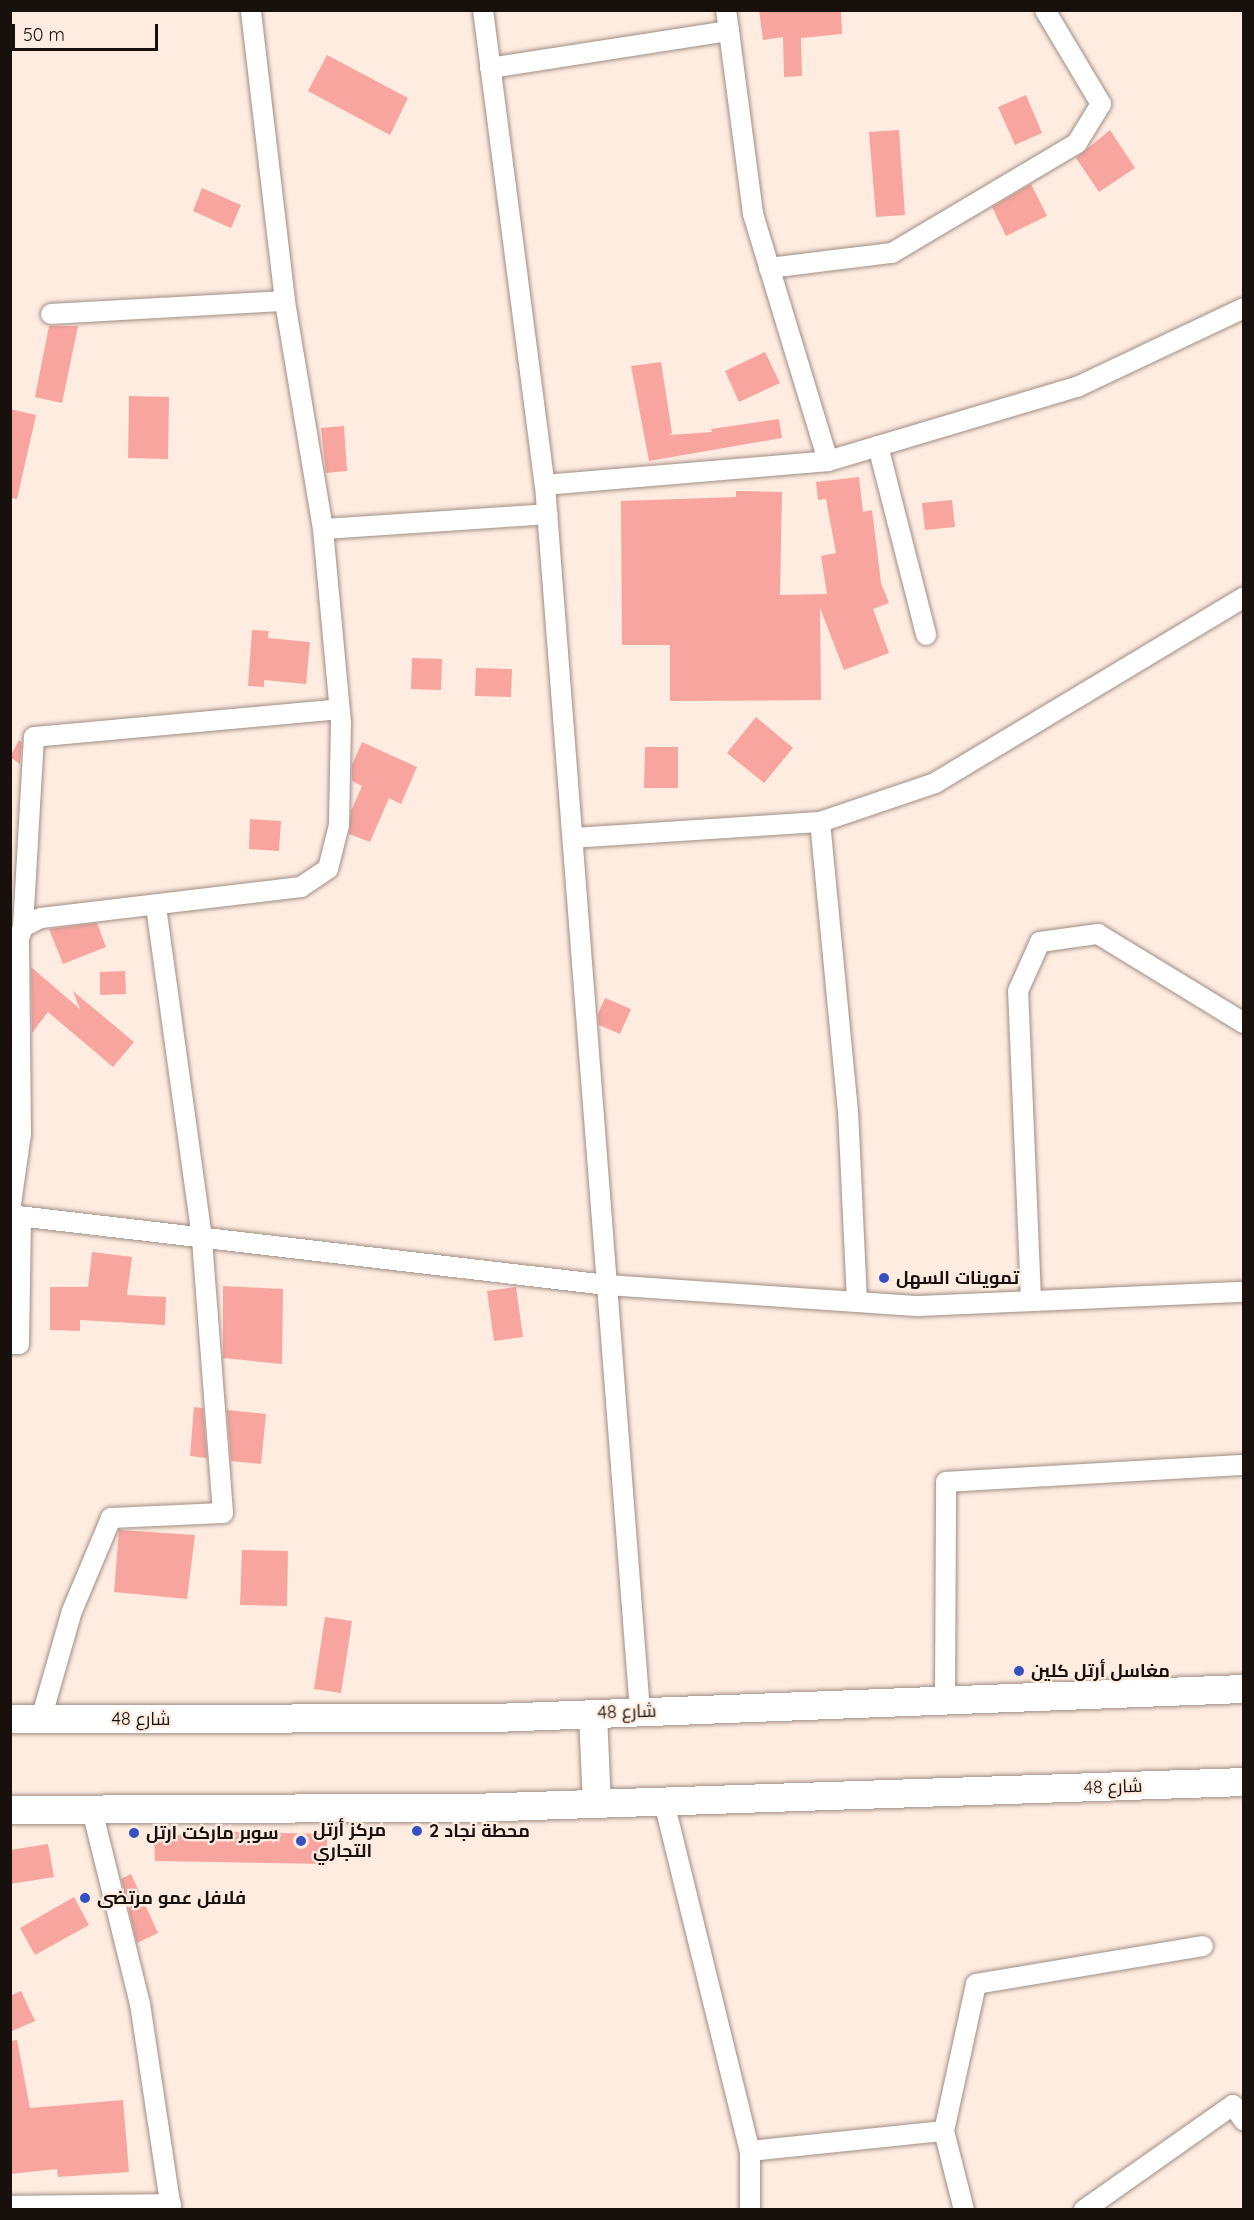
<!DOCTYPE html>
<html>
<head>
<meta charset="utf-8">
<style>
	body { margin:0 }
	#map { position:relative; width:1254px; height:2220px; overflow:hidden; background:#ffece1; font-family:Quicksand,Cairo,sans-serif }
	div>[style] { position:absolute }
	.building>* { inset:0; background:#f8a49f }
	.roads { filter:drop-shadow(0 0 2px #a08e84) drop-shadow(0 0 2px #a08e84) }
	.street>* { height:20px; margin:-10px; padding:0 10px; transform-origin:10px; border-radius:10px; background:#fff }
	.secondary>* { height:28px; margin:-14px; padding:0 14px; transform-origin:14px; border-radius:14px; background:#fff }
	.dots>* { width:16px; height:16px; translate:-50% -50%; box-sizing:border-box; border:3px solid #ffece1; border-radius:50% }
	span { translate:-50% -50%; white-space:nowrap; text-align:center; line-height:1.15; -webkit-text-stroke:4.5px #ffece1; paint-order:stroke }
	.poi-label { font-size:18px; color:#17100d; font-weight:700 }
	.left { translate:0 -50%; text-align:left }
	.street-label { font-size:18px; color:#17100d }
	.frame { position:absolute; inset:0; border:12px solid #17100d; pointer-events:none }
	.scale { position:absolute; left:12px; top:24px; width:146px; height:27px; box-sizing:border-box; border:3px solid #17100d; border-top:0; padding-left:8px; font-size:18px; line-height:21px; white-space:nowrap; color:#17100d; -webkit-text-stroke:4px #ffece1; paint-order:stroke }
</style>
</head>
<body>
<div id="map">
	<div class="building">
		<i style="clip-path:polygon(759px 10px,841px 10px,842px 34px,801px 38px,802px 76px,784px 77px,783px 37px,763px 40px)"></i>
		<i style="clip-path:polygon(327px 55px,408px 98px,390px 135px,308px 91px)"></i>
		<i style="clip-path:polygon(1026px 95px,1042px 133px,1015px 145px,998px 107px)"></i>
		<i style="clip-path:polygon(899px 130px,905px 215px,876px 217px,869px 132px)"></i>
		<i style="clip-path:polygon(1110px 130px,1135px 168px,1099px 192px,1076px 158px)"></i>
		<i style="clip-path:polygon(1031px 184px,1047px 216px,1006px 236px,992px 207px)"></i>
		<i style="clip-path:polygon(202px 188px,241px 205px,231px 228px,193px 211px)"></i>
		<i style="clip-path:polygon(49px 326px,78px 326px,62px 403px,35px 397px)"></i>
		<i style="clip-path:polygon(765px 352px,780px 383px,739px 402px,725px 371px)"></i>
		<i style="clip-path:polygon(661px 362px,672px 433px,669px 435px,712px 432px,711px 429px,779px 419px,782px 438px,649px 461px,631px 366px)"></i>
		<i style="clip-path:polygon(129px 396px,169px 397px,168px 459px,128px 458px)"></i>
		<i style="clip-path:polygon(10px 409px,36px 415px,17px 499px,10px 498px)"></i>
		<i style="clip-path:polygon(344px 426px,347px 471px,326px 473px,321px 428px)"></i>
		<i style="clip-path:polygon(859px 477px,863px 512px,872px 510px,881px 583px,889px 603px,873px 609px,889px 653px,844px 670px,820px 608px,821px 700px,670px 701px,670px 645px,622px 645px,621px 501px,736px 497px,736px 491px,782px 492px,780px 595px,827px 594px,821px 556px,836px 553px,826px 499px,818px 500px,816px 482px)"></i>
		<i style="clip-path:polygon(952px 500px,955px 527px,925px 530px,922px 503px)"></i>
		<i style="clip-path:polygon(252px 630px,269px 631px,268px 638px,310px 642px,306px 684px,264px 680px,264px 687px,248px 686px)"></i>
		<i style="clip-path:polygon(412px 658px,442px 659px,441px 690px,411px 689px)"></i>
		<i style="clip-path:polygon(476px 668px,512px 669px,511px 697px,475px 696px)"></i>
		<i style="clip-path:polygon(756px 717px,793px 748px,764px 783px,727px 753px)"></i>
		<i style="clip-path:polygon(19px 740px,22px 742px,20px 764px,10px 757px)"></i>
		<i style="clip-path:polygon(362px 742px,417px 767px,401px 804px,389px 798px,370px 842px,349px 834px,351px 811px,362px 786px,352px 781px,352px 765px)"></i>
		<i style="clip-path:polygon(645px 747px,678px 747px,678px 788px,644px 788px)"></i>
		<i style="clip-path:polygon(250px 819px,281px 821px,279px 851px,249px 849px)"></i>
		<i style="clip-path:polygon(97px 923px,106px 947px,63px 964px,49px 929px)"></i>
		<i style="clip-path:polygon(31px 967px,80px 1009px,73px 991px,134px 1042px,113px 1067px,48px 1012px,32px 1033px)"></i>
		<i style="clip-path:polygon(125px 971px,126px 994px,100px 995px,100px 972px)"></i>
		<i style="clip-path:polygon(605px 998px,631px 1009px,620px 1034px,599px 1025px,598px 1014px)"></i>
		<i style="clip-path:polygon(92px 1252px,132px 1257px,127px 1295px,166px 1297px,165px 1325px,80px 1320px,80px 1331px,50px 1330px,50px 1287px,88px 1287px)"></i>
		<i style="clip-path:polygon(223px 1286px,283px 1289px,282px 1364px,223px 1358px)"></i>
		<i style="clip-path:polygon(516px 1287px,523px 1337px,494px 1341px,487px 1291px)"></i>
		<i style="clip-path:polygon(194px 1407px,203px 1408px,207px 1458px,190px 1456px)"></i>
		<i style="clip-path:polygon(227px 1410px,266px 1414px,261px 1464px,231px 1461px)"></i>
		<i style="clip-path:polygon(119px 1530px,195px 1535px,187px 1599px,114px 1592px)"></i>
		<i style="clip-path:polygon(242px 1550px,288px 1551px,287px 1606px,240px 1605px)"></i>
		<i style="clip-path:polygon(325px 1617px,352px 1621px,341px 1693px,314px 1689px)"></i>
		<i style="clip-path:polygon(206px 1831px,327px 1834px,327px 1864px,155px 1861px,154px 1836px,206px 1834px)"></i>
		<i style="clip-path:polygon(48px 1844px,54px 1877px,10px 1884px,10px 1850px)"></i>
		<i style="clip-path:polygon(131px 1874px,158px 1933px,137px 1943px,121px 1879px)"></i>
		<i style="clip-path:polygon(74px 1897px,89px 1925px,35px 1955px,20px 1928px)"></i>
		<i style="clip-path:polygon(21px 1991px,35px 2021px,10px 2032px,10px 1996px)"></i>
		<i style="clip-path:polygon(17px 2040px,30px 2108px,123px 2100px,129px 2172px,58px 2177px,57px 2169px,10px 2174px,10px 2041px)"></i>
	</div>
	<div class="roads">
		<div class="street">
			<i style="left:483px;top:10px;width:479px;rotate:82.6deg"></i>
			<i style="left:545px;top:485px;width:284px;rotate:-4.8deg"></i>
			<i style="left:828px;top:461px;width:260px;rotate:-16.6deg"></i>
			<i style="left:1077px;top:387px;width:185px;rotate:-25.3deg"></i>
			<i style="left:726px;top:10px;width:21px;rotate:82deg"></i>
			<i style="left:490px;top:68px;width:242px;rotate:-8.8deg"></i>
			<i style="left:729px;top:31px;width:185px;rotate:82.5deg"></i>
			<i style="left:753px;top:214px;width:258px;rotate:73.1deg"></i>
			<i style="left:769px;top:268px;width:124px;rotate:-7deg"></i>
			<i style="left:892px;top:253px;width:215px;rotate:-30.7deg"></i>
			<i style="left:1077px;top:143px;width:46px;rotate:-58.4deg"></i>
			<i style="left:1101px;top:104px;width:109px;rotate:-120.8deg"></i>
			<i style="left:51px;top:314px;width:234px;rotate:-3.2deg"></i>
			<i style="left:878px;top:446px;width:195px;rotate:75.7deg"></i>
			<i style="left:545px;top:485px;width:1231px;rotate:85.57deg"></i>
			<i style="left:323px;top:529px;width:225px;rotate:-3.8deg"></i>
			<i style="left:573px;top:838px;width:248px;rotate:-3.7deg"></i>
			<i style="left:23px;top:927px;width:20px;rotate:-27deg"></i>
			<i style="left:41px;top:918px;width:262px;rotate:-6.8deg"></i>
			<i style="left:301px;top:887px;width:32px;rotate:-34deg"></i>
			<i style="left:328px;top:869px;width:45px;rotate:-76deg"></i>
			<i style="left:339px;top:825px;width:102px;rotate:-88.9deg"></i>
			<i style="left:341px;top:723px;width:195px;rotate:-95.3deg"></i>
			<i style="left:323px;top:529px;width:231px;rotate:-99.5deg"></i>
			<i style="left:285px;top:301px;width:293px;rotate:-96.7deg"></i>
			<i style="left:10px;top:1211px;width:78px;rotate:-81.9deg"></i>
			<i style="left:21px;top:1134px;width:196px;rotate:-90.6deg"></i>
			<i style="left:19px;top:938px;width:12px;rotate:-70deg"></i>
			<i style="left:23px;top:927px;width:190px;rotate:-86.7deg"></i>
			<i style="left:34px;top:737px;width:306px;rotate:-5.2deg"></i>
			<i style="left:10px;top:1215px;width:601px;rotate:6.69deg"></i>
			<i style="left:607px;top:1285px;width:313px;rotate:3.9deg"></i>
			<i style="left:919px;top:1306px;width:325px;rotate:-2.5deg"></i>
			<i style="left:1031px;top:1299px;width:308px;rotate:-92.4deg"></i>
			<i style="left:1018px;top:991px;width:54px;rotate:-65.8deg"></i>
			<i style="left:1040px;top:942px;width:59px;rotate:-7.9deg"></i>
			<i style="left:1098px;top:934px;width:171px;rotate:31.4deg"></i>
			<i style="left:857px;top:1301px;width:189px;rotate:-92.7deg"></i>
			<i style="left:848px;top:1112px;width:291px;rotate:-95.5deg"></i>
			<i style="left:820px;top:822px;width:121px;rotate:-18.7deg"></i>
			<i style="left:935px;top:783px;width:361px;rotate:-31deg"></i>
			<i style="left:10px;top:1344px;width:9px"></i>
			<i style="left:19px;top:1344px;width:127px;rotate:-89.1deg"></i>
			<i style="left:945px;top:1699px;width:217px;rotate:-89.7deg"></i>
			<i style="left:946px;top:1482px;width:298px;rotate:-3.3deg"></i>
			<i style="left:41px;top:1719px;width:112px;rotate:-74deg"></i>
			<i style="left:72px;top:1611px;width:101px;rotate:-67.2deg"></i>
			<i style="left:111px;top:1518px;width:112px;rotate:-2.6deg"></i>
			<i style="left:223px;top:1513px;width:276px;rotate:-94.4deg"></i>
			<i style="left:202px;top:1238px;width:336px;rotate:-97.9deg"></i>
			<i style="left:664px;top:1802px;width:359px;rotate:76.2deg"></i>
			<i style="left:750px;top:2151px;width:59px;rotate:90deg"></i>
			<i style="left:92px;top:1810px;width:200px;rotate:76.1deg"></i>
			<i style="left:140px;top:2004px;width:208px;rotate:81.4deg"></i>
			<i style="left:944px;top:2131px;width:150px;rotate:-77.7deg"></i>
			<i style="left:976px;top:1984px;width:230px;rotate:-9.5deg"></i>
			<i style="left:750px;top:2151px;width:195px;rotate:-5.9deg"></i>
			<i style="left:944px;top:2131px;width:81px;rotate:75.8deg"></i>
			<i style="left:10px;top:2206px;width:161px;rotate:-0.7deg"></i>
			<i style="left:1084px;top:2210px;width:182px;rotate:-35.2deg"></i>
			<i style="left:1233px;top:2105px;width:19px;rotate:55deg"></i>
		</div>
		<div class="secondary">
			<i style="left:593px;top:1714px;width:90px;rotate:87.5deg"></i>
			<i style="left:10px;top:1719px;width:485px;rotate:-0.1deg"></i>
			<i style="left:495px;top:1718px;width:750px;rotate:-2.22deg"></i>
			<i style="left:10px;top:1810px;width:493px;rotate:-0.3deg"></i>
			<i style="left:503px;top:1807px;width:741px;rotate:-1.93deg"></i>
		</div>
	</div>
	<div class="dots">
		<i style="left:884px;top:1278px;background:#3550c2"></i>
		<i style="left:1019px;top:1671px;background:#3550c2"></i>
		<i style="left:417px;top:1831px;background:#3550c2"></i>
		<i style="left:134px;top:1833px;background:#3550c2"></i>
		<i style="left:301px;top:1841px;background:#3550c2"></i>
		<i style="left:85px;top:1898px;background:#3550c2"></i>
	</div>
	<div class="poi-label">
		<span class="left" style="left:896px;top:1278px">تموينات السهل</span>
		<span class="left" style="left:1031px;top:1671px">مغاسل أرتل كلين</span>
		<span class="left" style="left:313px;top:1841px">مركز أرتل<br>التجاري</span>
		<span class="left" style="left:429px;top:1831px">محطة نجاد 2</span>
		<span class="left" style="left:146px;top:1833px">سوبر ماركت ارتل</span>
		<span class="left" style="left:97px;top:1898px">فلافل عمو مرتضى</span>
	</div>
	<div class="street-label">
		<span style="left:627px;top:1712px;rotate:-2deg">شارع 48</span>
		<span style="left:141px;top:1719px">شارع 48</span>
		<span style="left:1113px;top:1787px;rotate:-2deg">شارع 48</span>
	</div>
	<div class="frame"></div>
	<div class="scale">50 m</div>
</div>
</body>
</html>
